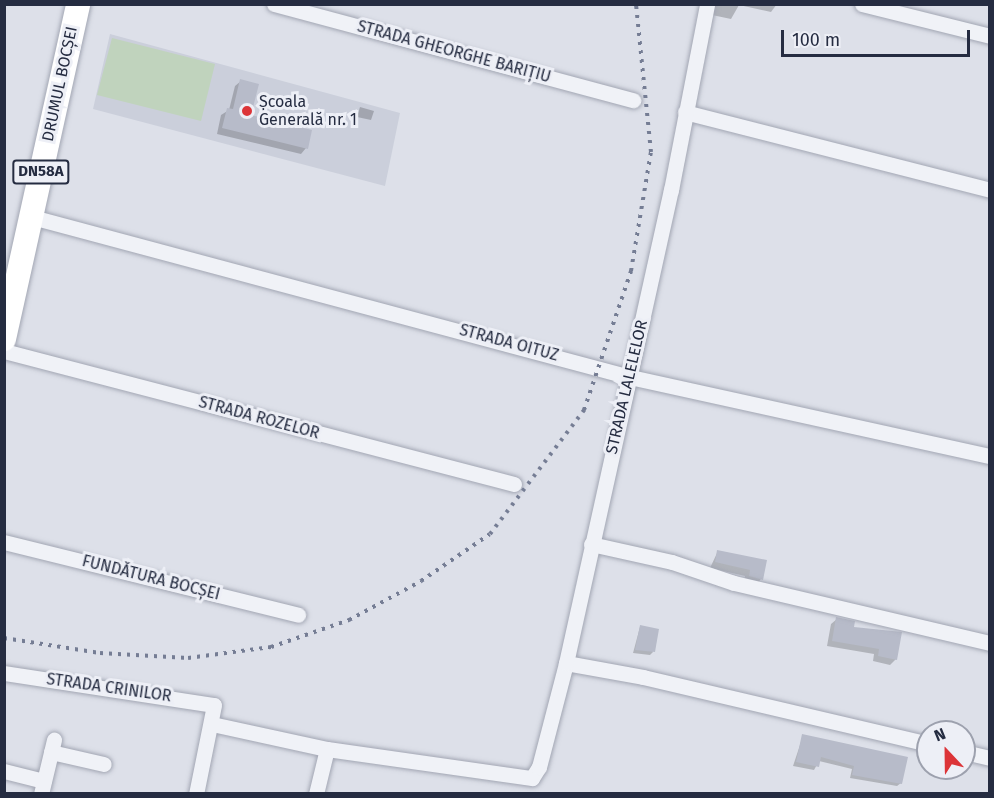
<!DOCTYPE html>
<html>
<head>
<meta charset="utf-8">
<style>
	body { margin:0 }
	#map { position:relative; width:994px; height:798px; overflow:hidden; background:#dde0e9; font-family:"Fira Sans",sans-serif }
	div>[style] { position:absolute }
	.built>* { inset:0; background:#cbcfdb }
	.green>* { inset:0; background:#c0d3bd }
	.shadow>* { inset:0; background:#0003 }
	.building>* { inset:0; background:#b7bbc9 }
	.roads { filter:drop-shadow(0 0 2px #a2a6b3) drop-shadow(0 0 2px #a2a6b3) }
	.street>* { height:15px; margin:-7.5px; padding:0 7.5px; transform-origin:7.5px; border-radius:7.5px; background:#f0f2f7 }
	.primary>* { height:24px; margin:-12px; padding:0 12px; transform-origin:12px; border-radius:12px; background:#fff }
	.rail>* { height:4px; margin-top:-2px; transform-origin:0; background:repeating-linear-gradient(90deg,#757d94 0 3px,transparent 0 9px) }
	.dots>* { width:16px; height:16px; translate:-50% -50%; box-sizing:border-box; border:3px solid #edeff6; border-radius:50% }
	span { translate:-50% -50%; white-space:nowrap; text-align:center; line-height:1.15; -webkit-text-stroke:6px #edeff6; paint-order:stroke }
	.shield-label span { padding:2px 4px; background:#edeff6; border:2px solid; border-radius:4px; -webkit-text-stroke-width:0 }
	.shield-label { font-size:15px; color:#252c41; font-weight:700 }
	.street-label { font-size:16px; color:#252c41 }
	.poi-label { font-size:16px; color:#252c41 }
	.left { translate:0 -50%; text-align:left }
	.frame { position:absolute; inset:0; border:6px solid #252c41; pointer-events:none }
	.north { position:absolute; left:916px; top:720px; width:60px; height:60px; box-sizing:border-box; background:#edeff6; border:2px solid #9da1ae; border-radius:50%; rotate:338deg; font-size:16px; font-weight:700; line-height:24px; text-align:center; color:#252c41 }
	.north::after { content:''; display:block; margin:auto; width:21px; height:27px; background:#dc3438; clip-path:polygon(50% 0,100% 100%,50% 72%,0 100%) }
	.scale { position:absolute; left:781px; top:30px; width:189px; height:27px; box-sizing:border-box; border:3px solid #252c41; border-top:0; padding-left:8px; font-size:18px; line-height:21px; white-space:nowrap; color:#252c41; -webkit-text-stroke:4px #edeff6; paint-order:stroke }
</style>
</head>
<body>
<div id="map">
	<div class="built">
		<i style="clip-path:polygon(110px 34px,400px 113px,385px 186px,93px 109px)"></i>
	</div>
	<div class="green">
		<i style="clip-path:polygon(112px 38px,215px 64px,201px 121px,97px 95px)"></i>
	</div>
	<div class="shadow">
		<i style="clip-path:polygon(715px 4px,777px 4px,771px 12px,739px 5px,731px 19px,712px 15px)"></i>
		<i style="clip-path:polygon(241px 81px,250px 116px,306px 148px,301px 154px,217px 134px,221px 115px,229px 110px,235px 86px)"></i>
		<i style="clip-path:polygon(360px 107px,374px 111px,371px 120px,357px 117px)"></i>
		<i style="clip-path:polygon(718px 551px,766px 561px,761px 579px,756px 585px,744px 582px,745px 576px,710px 568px)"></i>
		<i style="clip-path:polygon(837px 619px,896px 659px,890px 665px,873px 661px,874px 654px,827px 646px,831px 624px)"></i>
		<i style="clip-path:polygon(640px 627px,653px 652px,650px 655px,633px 653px)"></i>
		<i style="clip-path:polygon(803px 736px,901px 783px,897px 786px,850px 778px,852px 769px,819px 761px,814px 770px,793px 766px)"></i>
	</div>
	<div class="building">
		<i style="clip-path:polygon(240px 79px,259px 84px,251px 115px,312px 130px,308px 149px,222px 128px,227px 108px,233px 109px)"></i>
		<i style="clip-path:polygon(717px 550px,767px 560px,763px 580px,749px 576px,750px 570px,715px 562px)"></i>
		<i style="clip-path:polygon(836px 617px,855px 621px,854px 627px,902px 632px,897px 660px,878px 656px,879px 649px,832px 641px)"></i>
		<i style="clip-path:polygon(640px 625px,659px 629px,655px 652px,635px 650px)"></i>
		<i style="clip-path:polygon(802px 734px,908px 757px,902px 784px,852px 775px,854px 766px,821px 757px,819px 767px,796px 762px)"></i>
	</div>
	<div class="roads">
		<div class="street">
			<i style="left:274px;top:4px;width:372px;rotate:15deg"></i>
			<i style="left:862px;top:4px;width:132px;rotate:14deg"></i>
			<i style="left:685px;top:112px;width:315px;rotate:14.3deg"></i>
			<i style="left:32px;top:217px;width:619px;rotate:14.98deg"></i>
			<i style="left:630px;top:377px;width:369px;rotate:12.4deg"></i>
			<i style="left:4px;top:351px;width:527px;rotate:14.62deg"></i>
			<i style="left:4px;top:542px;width:303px;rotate:13.9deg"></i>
			<i style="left:591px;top:544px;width:83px;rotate:12.5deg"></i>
			<i style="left:672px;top:562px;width:65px;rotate:18.7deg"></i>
			<i style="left:734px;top:583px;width:263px;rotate:13.2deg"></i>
			<i style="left:566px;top:663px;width:78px;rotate:10.3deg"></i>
			<i style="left:643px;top:677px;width:293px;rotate:13.2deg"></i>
			<i style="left:4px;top:673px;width:212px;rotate:8.7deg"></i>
			<i style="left:214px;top:705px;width:91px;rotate:101.4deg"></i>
			<i style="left:212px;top:724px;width:118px;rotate:12.3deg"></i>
			<i style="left:327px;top:749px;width:207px;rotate:8.1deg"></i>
			<i style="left:532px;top:778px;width:13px;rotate:-58deg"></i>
			<i style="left:539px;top:767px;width:107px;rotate:-75.4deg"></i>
			<i style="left:566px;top:663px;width:485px;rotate:-77.5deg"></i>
			<i style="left:671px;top:190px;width:189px;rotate:-79deg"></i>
			<i style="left:51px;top:752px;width:54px;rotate:12.8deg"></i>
			<i style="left:964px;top:752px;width:27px;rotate:13deg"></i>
			<i style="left:4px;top:771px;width:41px;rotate:14deg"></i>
			<i style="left:41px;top:794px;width:56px;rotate:-76.5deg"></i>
			<i style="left:316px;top:794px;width:46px;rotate:-76.3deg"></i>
		</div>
		<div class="primary">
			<i style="left:4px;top:339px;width:343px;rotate:-77.5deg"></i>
		</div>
	</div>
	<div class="rail">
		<i style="left:4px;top:638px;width:97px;rotate:8.9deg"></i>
		<i style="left:100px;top:653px;width:88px;rotate:3.3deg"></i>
		<i style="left:188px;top:658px;width:84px;rotate:-7.5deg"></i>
		<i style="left:271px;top:647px;width:83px;rotate:-19.1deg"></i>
		<i style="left:349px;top:620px;width:82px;rotate:-28.4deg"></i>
		<i style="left:421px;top:581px;width:83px;rotate:-34.3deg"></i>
		<i style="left:490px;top:534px;width:156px;rotate:-52.8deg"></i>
		<i style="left:584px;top:410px;width:147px;rotate:-71.3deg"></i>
		<i style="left:631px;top:271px;width:121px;rotate:-80.5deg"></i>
		<i style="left:651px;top:152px;width:149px;rotate:-95.8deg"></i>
	</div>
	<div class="dots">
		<i style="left:247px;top:111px;background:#dc3438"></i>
	</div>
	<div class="shield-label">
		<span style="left:41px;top:172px">DN58A</span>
	</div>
	<div class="street-label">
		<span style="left:454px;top:52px;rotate:15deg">STRADA GHEORGHE BARIȚIU</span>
		<span style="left:60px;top:84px;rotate:-78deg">DRUMUL BOCȘEI</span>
		<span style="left:509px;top:343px;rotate:15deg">STRADA OITUZ</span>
		<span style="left:627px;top:387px;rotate:-77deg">STRADA LALELELOR</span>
		<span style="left:259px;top:418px;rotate:15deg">STRADA ROZELOR</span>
		<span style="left:151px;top:578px;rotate:14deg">FUNDĂTURA BOCȘEI</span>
		<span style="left:109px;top:688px;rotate:8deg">STRADA CRINILOR</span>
	</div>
	<div class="poi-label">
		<span class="left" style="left:259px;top:111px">Școala<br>Generală nr. 1</span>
	</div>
	<div class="frame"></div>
	<div class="north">N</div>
	<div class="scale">100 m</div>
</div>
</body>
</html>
